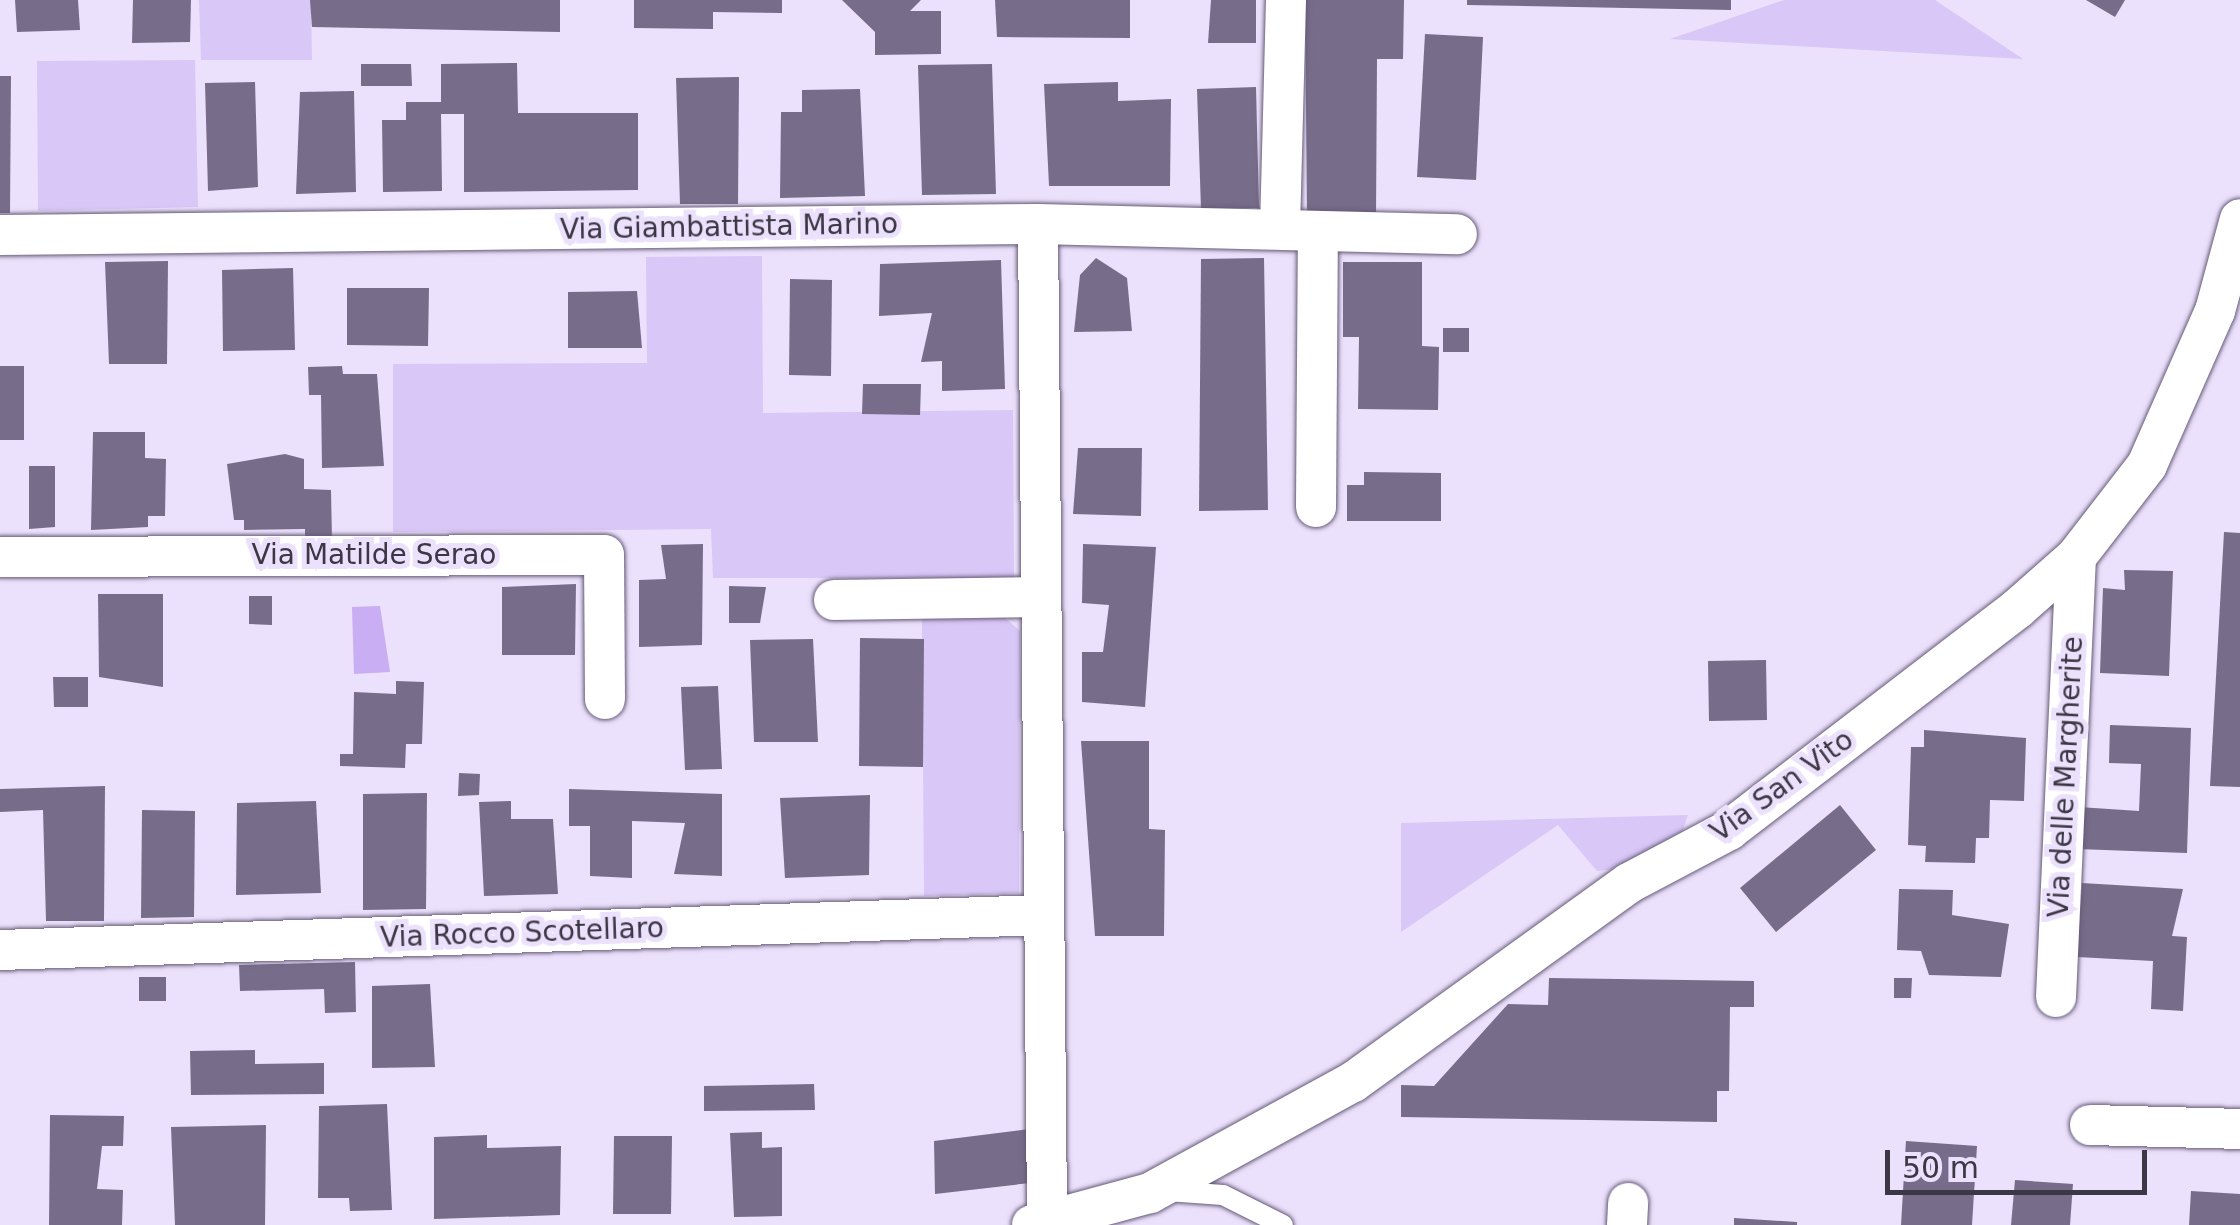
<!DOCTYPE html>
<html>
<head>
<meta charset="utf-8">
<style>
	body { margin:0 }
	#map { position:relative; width:2240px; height:1225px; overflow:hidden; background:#ebe1fc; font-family:"DejaVu Sans",sans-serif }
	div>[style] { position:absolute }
	.green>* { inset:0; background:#d8c7f7 }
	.water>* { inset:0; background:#c9aef4 }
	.building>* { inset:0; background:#776c8a }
	.roads { filter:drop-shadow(0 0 2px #655a77) drop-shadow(0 0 2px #655a77) }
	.lane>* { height:20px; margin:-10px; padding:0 10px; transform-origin:10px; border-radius:10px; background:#fff }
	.street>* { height:40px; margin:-20px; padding:0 20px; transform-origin:20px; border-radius:20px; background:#fff }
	span { translate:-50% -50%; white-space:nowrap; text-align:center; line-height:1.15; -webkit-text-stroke:10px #ebe1fc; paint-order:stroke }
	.street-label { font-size:28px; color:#3c3744 }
	.scale { position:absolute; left:1885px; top:1150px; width:262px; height:45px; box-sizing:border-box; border:5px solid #3c3744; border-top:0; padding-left:12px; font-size:30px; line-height:35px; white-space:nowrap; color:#3c3744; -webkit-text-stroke:8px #ebe1fc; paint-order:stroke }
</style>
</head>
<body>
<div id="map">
	<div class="green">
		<i style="clip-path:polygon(199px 0,311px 0,312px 60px,201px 60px)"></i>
		<i style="clip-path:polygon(1784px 0,1935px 0,2023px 59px,1670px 39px)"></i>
		<i style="clip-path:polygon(195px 60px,198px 207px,38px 211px,37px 61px)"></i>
		<i style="clip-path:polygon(762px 256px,763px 413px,1013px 410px,1014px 578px,713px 578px,711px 529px,393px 532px,393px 364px,647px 363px,646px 257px)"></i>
		<i style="clip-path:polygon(922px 617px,1004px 617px,1020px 631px,1019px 893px,924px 896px)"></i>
		<i style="clip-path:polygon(1688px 815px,1679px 841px,1648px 866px,1597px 871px,1558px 825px,1401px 932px,1401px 823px)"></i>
	</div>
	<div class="water">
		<i style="clip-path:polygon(380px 606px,390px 672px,354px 674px,352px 607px)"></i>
	</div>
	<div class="building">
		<i style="clip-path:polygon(15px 0,78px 0,80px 30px,17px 32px)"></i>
		<i style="clip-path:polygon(133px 0,191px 0,190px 42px,132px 43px)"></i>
		<i style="clip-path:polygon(310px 0,560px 0,560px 32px,312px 27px)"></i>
		<i style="clip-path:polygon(634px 0,782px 0,782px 13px,713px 12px,713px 29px,634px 28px)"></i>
		<i style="clip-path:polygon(842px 0,921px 0,910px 11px,941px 11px,941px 54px,875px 55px,875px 32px)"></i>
		<i style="clip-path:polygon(995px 0,1130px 0,1130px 38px,997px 37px)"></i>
		<i style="clip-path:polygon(1211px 0,1256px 0,1256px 43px,1208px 43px)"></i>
		<i style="clip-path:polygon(1305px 0,1404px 0,1403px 59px,1377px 59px,1376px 218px,1307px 218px)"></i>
		<i style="clip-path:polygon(1467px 0,1731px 0,1731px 10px,1467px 5px)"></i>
		<i style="clip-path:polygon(2086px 0,2125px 0,2115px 17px)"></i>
		<i style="clip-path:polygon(1425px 34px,1483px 37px,1476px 180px,1417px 177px)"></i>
		<i style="clip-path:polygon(517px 63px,518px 113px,638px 113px,638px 190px,464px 192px,464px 114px,441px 114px,442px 191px,383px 192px,382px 120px,406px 120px,406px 102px,441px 102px,441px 64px)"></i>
		<i style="clip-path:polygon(361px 64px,411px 64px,412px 86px,361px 86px)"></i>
		<i style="clip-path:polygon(992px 64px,996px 194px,922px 195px,918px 65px)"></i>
		<i style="clip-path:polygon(0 76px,11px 76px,10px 213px,0 213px)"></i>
		<i style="clip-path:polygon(739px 77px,738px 204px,680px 204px,676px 78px)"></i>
		<i style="clip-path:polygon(255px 82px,258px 187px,208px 191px,205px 83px)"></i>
		<i style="clip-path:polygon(1118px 82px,1118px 101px,1171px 99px,1170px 186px,1049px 186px,1044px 84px)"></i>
		<i style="clip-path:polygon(1256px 87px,1259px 208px,1201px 209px,1197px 89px)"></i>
		<i style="clip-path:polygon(860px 89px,865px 196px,780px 198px,781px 112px,802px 112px,802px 90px)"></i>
		<i style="clip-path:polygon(354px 91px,356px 192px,296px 194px,300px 92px)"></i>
		<i style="clip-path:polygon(1096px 258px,1127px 278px,1132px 331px,1074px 332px,1080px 275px)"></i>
		<i style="clip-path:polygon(1264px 258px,1268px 510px,1199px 511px,1201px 259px)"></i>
		<i style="clip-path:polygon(1001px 260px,1005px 389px,942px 391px,942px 361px,921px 362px,932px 313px,879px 316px,880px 264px)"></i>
		<i style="clip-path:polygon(168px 261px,167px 364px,109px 364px,105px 262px)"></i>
		<i style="clip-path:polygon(1343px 262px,1422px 262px,1422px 346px,1439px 347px,1438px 410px,1358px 409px,1359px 337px,1343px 337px)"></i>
		<i style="clip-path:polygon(293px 268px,295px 350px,223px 351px,222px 270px)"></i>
		<i style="clip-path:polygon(790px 279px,832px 280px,831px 376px,789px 375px)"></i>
		<i style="clip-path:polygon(347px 288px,429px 288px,428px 346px,347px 345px)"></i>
		<i style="clip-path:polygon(637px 291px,642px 348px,568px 348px,568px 292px)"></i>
		<i style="clip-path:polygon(1443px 328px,1469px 328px,1469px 352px,1443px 352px)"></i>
		<i style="clip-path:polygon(0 366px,24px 366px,24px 440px,0 440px)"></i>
		<i style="clip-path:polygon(342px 366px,343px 374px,377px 374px,384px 466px,322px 468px,321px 395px,309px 395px,308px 367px)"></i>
		<i style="clip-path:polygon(863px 384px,921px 384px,920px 415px,862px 414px)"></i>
		<i style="clip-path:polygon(93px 432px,145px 432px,145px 458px,166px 459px,165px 516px,148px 516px,148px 527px,91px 530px)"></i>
		<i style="clip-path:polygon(1078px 448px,1142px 448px,1141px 516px,1073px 514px)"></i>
		<i style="clip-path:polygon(285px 454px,304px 459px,304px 489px,331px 490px,332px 540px,305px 540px,305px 529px,244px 530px,244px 520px,234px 520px,227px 464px)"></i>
		<i style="clip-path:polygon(29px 466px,55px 466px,55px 527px,29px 529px)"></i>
		<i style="clip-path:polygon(1364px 472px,1441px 473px,1441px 521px,1347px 521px,1347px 485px,1364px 485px)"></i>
		<i style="clip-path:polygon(2224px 532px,2240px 533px,2240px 787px,2210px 786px)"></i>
		<i style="clip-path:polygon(703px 544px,702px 645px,639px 647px,639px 580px,666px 579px,661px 545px)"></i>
		<i style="clip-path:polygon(1083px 544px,1156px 547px,1145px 707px,1082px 702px,1082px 652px,1103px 652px,1109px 605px,1082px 603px)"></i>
		<i style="clip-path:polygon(2124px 570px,2173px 571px,2169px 676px,2100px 673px,2103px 588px,2125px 590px)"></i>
		<i style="clip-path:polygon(576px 584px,575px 655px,502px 655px,502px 587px)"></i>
		<i style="clip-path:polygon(729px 586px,766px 587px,760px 623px,729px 623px)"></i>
		<i style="clip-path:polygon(98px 594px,163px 594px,163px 687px,99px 677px)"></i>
		<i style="clip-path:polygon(249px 596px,272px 596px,272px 625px,249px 624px)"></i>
		<i style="clip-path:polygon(860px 638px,924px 639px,923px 767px,859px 766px)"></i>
		<i style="clip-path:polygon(813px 639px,818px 742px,754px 742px,750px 640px)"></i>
		<i style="clip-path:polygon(1766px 660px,1767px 720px,1709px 721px,1708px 661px)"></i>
		<i style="clip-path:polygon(53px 677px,88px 677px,88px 707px,54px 707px)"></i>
		<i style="clip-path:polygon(396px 681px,424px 682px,422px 744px,406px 744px,405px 768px,340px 766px,340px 754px,353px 754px,354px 692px,396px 694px)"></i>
		<i style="clip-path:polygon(718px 686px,722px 769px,685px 770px,681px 687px)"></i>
		<i style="clip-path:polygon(2110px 725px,2191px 728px,2187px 853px,2077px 849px,2079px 807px,2139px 811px,2141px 764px,2109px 763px)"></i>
		<i style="clip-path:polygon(1924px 730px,2026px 738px,2024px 801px,1990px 800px,1989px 838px,1976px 838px,1975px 863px,1925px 862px,1926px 846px,1908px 845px,1911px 747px,1924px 747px)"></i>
		<i style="clip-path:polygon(1081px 741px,1149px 741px,1149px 829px,1165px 830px,1164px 936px,1095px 936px)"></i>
		<i style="clip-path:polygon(459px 773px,480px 774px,479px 795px,458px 796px)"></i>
		<i style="clip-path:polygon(105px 786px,104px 921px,46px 921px,43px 810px,0 812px,0 789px)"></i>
		<i style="clip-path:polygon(569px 789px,722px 794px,722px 876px,674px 874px,685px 823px,632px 821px,632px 878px,590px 876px,590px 826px,569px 826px)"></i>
		<i style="clip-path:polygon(427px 793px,426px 909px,363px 910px,363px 794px)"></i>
		<i style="clip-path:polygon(870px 795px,869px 875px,785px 878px,780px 798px)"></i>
		<i style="clip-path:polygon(316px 801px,321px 893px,236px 895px,237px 803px)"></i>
		<i style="clip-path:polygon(511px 801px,511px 819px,553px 819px,558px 894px,484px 896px,479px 802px)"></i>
		<i style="clip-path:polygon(1840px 805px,1876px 850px,1776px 932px,1740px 888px)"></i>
		<i style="clip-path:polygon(142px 810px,195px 811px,194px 917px,141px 918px)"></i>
		<i style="clip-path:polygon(2082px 883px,2183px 889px,2172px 936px,2187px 937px,2183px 1011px,2151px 1009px,2153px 961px,2077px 957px)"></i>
		<i style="clip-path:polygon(1899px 889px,1953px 890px,1952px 915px,2009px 924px,2001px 977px,1929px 975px,1921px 951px,1897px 950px)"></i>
		<i style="clip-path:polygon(355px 962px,356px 1012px,325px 1013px,324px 989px,240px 991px,239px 965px)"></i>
		<i style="clip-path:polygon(139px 977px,166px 977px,166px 1001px,139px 1001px)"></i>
		<i style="clip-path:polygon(1549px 978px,1754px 981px,1754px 1007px,1730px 1007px,1729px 1091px,1717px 1091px,1717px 1122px,1401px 1117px,1401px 1085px,1434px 1086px,1508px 1004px,1548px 1005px)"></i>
		<i style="clip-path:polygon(1894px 978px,1912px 978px,1911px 998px,1894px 998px)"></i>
		<i style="clip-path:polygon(430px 984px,435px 1067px,372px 1068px,372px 986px)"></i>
		<i style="clip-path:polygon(255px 1050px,255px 1064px,324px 1063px,324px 1094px,191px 1095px,190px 1051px)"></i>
		<i style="clip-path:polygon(814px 1084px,815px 1110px,704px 1111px,704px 1086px)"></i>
		<i style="clip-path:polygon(387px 1104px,392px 1210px,350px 1211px,349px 1198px,318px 1198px,319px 1106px)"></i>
		<i style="clip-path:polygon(50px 1115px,124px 1116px,123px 1146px,102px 1146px,97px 1189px,123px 1190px,122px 1225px,49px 1225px)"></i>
		<i style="clip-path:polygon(266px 1125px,265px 1225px,175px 1225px,171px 1127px)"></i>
		<i style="clip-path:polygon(1029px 1129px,1030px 1183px,935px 1194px,934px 1141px)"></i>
		<i style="clip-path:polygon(762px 1132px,762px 1148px,782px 1147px,782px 1216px,734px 1217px,730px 1133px)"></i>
		<i style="clip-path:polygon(487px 1135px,487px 1148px,561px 1146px,560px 1215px,434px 1219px,434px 1137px)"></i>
		<i style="clip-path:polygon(614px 1136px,672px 1136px,671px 1214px,613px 1214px)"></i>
		<i style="clip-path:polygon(1906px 1141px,1977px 1146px,1972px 1225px,1901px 1225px)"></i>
		<i style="clip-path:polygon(2015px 1180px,2073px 1184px,2070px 1225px,2011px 1225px)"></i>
		<i style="clip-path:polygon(2191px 1191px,2240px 1194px,2240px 1225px,2189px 1225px)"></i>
		<i style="clip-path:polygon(1734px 1218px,1797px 1222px,1797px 1225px,1734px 1225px)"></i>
	</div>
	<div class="roads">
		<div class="lane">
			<i style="left:1167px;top:1191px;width:56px;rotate:4.1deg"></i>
			<i style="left:1223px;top:1195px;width:67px;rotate:26.6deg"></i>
		</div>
		<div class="street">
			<i style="left:1038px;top:224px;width:994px;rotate:89.48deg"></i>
			<i style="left:1280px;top:229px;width:229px;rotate:-88.5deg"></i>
			<i style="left:0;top:235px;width:1038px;rotate:-0.61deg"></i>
			<i style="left:1038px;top:224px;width:419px;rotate:1.4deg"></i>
			<i style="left:1316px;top:507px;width:276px;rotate:-89.6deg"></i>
			<i style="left:0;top:557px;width:604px;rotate:-0.19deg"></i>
			<i style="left:604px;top:555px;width:144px;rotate:89.6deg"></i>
			<i style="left:834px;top:600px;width:207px;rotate:-0.8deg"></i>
			<i style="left:0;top:950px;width:1044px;rotate:-1.92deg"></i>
			<i style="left:2056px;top:997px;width:440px;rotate:-87.4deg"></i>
			<i style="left:2090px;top:1125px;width:150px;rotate:1.5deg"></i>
			<i style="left:1032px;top:1225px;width:122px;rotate:-15.2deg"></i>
			<i style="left:1150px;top:1193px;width:231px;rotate:-28.7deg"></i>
			<i style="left:1353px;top:1082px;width:340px;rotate:-35.8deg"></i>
			<i style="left:1629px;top:883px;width:113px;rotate:-27.9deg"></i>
			<i style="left:1729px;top:830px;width:363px;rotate:-37.5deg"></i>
			<i style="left:2017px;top:609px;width:79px;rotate:-41.4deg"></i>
			<i style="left:2076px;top:557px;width:116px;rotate:-52.3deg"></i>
			<i style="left:2147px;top:465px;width:168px;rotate:-66.2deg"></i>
			<i style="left:2215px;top:311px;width:95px;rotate:-74.8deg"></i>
			<i style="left:1627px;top:1225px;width:22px;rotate:-87deg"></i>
		</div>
	</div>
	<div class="street-label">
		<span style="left:729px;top:227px;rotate:-1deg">Via Giambattista Marino</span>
		<span style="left:374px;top:555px">Via Matilde Serao</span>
		<span style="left:2066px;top:777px;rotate:-87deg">Via delle Margherite</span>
		<span style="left:1782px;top:786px;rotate:-36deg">Via San Vito</span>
		<span style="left:522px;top:933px;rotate:-2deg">Via Rocco Scotellaro</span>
	</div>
	<div class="scale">50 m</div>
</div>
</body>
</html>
